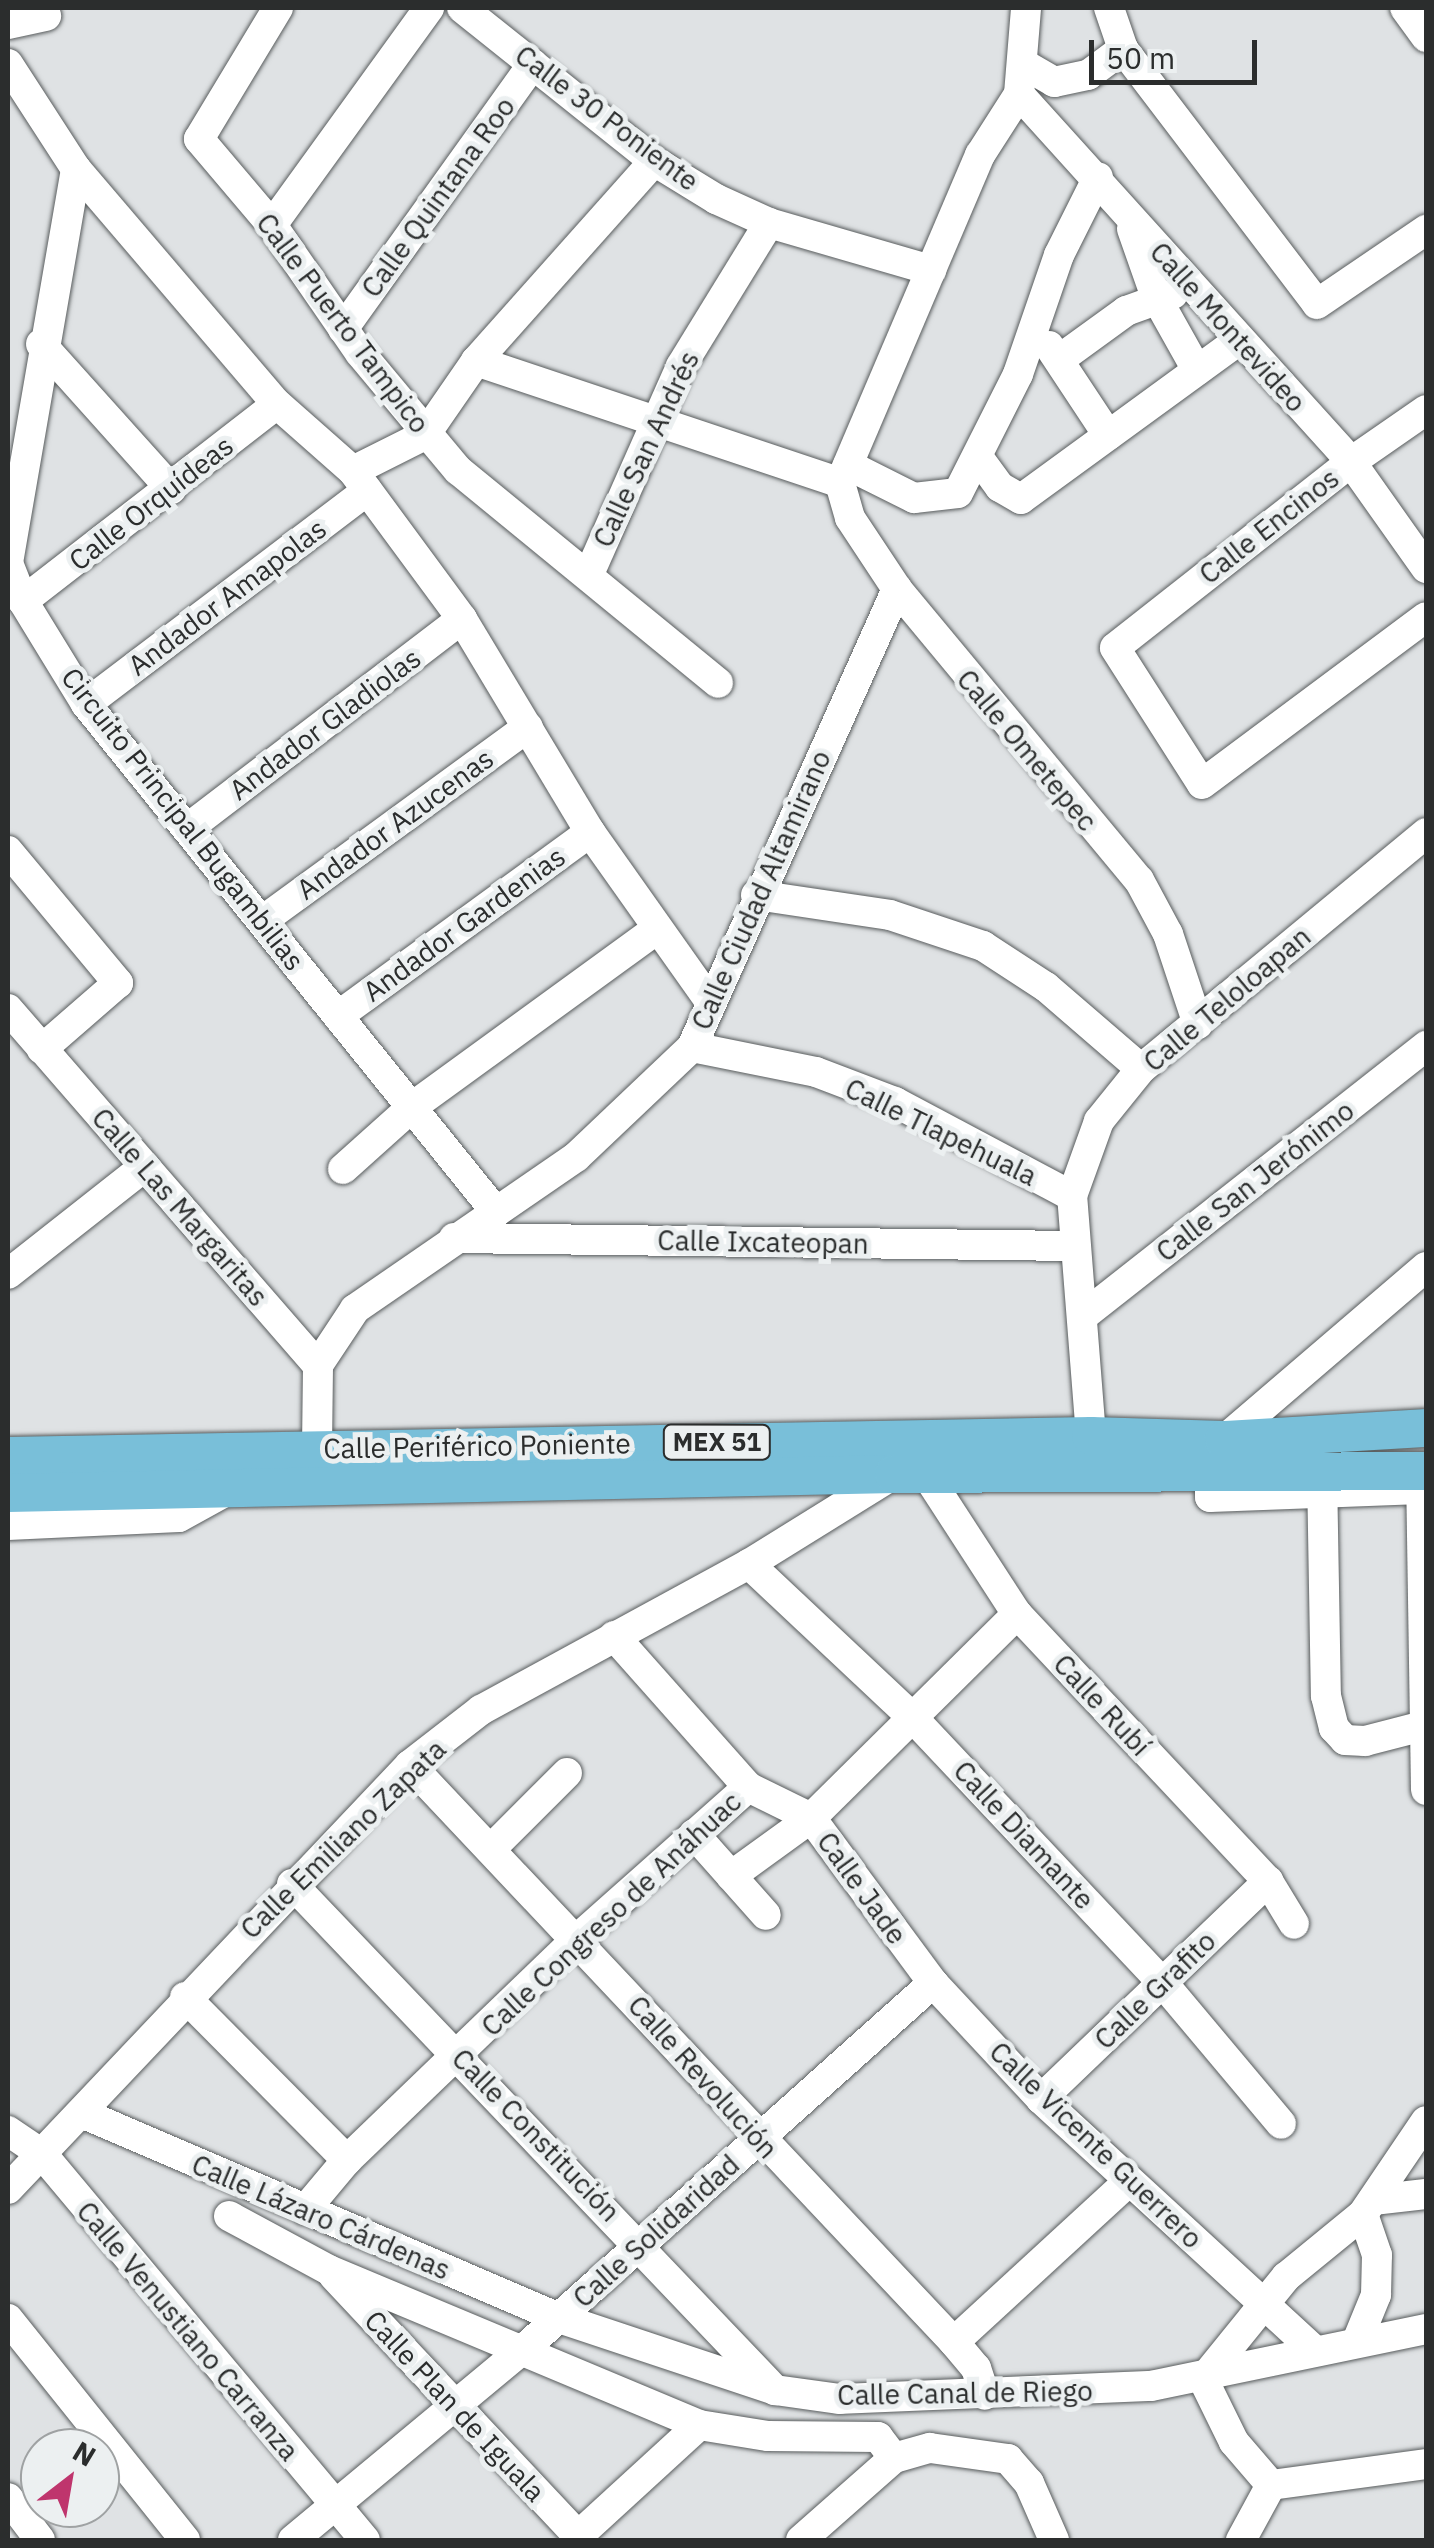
<!DOCTYPE html>
<html>
<head>
<meta charset="utf-8">
<style>
	body { margin:0 }
	#map { position:relative; width:1434px; height:2548px; overflow:hidden; background:#dfe2e4; font-family:"IBM Plex Sans",sans-serif }
	div>[style] { position:absolute }
	.roads { filter:drop-shadow(0 0 2px #585c5d) drop-shadow(0 0 2px #585c5d) }
	.minor>* { height:30px; margin:-15px; padding:0 15px; transform-origin:15px; border-radius:15px; background:#fff }
	.major>* { height:38px; margin:-19px; padding:0 19px; transform-origin:19px; border-radius:19px; background:#79bfd9 }
	span { translate:-50% -50%; white-space:nowrap; text-align:center; line-height:1.15; -webkit-text-stroke:10px #ecf0f1; paint-order:stroke }
	.shield-label span { padding:2px 8px; background:#ecf0f1; border:2px solid; border-radius:8px; -webkit-text-stroke-width:0 }
	.shield-label { font-size:25px; color:#2b2d2d; font-weight:700 }
	.street-label { font-size:28px; color:#2b2d2d }
	.frame { position:absolute; inset:0; border:10px solid #2b2d2d; pointer-events:none }
	.north { position:absolute; left:20px; top:2428px; width:100px; height:100px; box-sizing:border-box; background:#ecf0f1; border:2px solid #9fa2a3; border-radius:50%; rotate:31deg; font-size:28px; font-weight:700; line-height:40px; text-align:center; color:#2b2d2d }
	.north::after { content:''; display:block; margin:auto; width:35px; height:45px; background:#bf356d; clip-path:polygon(50% 0,100% 100%,50% 72%,0 100%) }
	.scale { position:absolute; left:1089px; top:40px; width:168px; height:45px; box-sizing:border-box; border:5px solid #2b2d2d; border-top:0; padding-left:12px; font-size:30px; line-height:35px; white-space:nowrap; color:#2b2d2d; -webkit-text-stroke:8px #ecf0f1; paint-order:stroke }
</style>
</head>
<body>
<div id="map">
	<div class="roads">
		<div class="minor">
			<i style="left:278px;top:8px;width:153px;rotate:121.1deg"></i>
			<i style="left:199px;top:139px;width:113px;rotate:49.7deg"></i>
			<i style="left:272px;top:225px;width:155px;rotate:55.5deg"></i>
			<i style="left:360px;top:353px;width:153px;rotate:50.1deg"></i>
			<i style="left:458px;top:470px;width:336px;rotate:39.3deg"></i>
			<i style="left:462px;top:8px;width:246px;rotate:38.6deg"></i>
			<i style="left:654px;top:161px;width:73px;rotate:31.5deg"></i>
			<i style="left:716px;top:199px;width:58px;rotate:24.4deg"></i>
			<i style="left:769px;top:223px;width:169px;rotate:16.2deg"></i>
			<i style="left:1109px;top:8px;width:43px;rotate:71.1deg"></i>
			<i style="left:1123px;top:49px;width:320px;rotate:52.7deg"></i>
			<i style="left:1317px;top:304px;width:132px;rotate:-34.2deg"></i>
			<i style="left:1405px;top:8px;width:36px;rotate:54deg"></i>
			<i style="left:8px;top:24px;width:39px;rotate:-12deg"></i>
			<i style="left:8px;top:64px;width:125px;rotate:57.1deg"></i>
			<i style="left:76px;top:169px;width:309px;rotate:49.5deg"></i>
			<i style="left:277px;top:404px;width:101px;rotate:41.4deg"></i>
			<i style="left:353px;top:471px;width:184px;rotate:53.6deg"></i>
			<i style="left:462px;top:619px;width:249px;rotate:59deg"></i>
			<i style="left:590px;top:832px;width:209px;rotate:54.7deg"></i>
			<i style="left:1025px;top:65px;width:34px;rotate:30deg"></i>
			<i style="left:1054px;top:82px;width:35px;rotate:-12deg"></i>
			<i style="left:1088px;top:75px;width:44px;rotate:-36.6deg"></i>
			<i style="left:1019px;top:94px;width:496px;rotate:47.9deg"></i>
			<i style="left:1351px;top:462px;width:130px;rotate:54.7deg"></i>
			<i style="left:76px;top:169px;width:400px;rotate:99.8deg"></i>
			<i style="left:8px;top:563px;width:41px;rotate:68.5deg"></i>
			<i style="left:23px;top:601px;width:121px;rotate:58.5deg"></i>
			<i style="left:86px;top:704px;width:653px;rotate:51.09deg"></i>
			<i style="left:272px;top:225px;width:268px;rotate:-54.1deg"></i>
			<i style="left:1132px;top:229px;width:72px;rotate:70.6deg"></i>
			<i style="left:1156px;top:297px;width:84px;rotate:60.7deg"></i>
			<i style="left:343px;top:329px;width:326px;rotate:-54.4deg"></i>
			<i style="left:41px;top:344px;width:195px;rotate:48.1deg"></i>
			<i style="left:1049px;top:346px;width:107px;rotate:56.5deg"></i>
			<i style="left:1060px;top:359px;width:82px;rotate:-36deg"></i>
			<i style="left:1126px;top:311px;width:50px;rotate:-19.9deg"></i>
			<i style="left:476px;top:361px;width:384px;rotate:18.5deg"></i>
			<i style="left:1426px;top:410px;width:91px;rotate:145.3deg"></i>
			<i style="left:1351px;top:462px;width:300px;rotate:141.8deg"></i>
			<i style="left:1115px;top:648px;width:161px;rotate:57.4deg"></i>
			<i style="left:1202px;top:784px;width:279px;rotate:-36.7deg"></i>
			<i style="left:978px;top:457px;width:37px;rotate:54deg"></i>
			<i style="left:1000px;top:487px;width:24px;rotate:30deg"></i>
			<i style="left:1021px;top:499px;width:268px;rotate:-36.1deg"></i>
			<i style="left:848px;top:465px;width:74px;rotate:26.6deg"></i>
			<i style="left:914px;top:498px;width:44px;rotate:-6.5deg"></i>
			<i style="left:958px;top:493px;width:133px;rotate:-63.2deg"></i>
			<i style="left:1018px;top:374px;width:126px;rotate:-71deg"></i>
			<i style="left:1059px;top:255px;width:87px;rotate:-63.4deg"></i>
			<i style="left:353px;top:471px;width:80px;rotate:-26.6deg"></i>
			<i style="left:425px;top:435px;width:90px;rotate:-55.4deg"></i>
			<i style="left:476px;top:361px;width:268px;rotate:-48.3deg"></i>
			<i style="left:840px;top:483px;width:36px;rotate:74deg"></i>
			<i style="left:850px;top:518px;width:85px;rotate:56.5deg"></i>
			<i style="left:897px;top:589px;width:378px;rotate:50.3deg"></i>
			<i style="left:1139px;top:880px;width:61px;rotate:61.8deg"></i>
			<i style="left:1168px;top:934px;width:95px;rotate:71.6deg"></i>
			<i style="left:840px;top:483px;width:357px;rotate:-66.9deg"></i>
			<i style="left:980px;top:155px;width:72px;rotate:-57.4deg"></i>
			<i style="left:1019px;top:94px;width:86px;rotate:-85.3deg"></i>
			<i style="left:589px;top:574px;width:227px;rotate:-66.1deg"></i>
			<i style="left:681px;top:366px;width:168px;rotate:-58.4deg"></i>
			<i style="left:23px;top:601px;width:321px;rotate:-37.8deg"></i>
			<i style="left:86px;top:704px;width:353px;rotate:-37.2deg"></i>
			<i style="left:187px;top:829px;width:346px;rotate:-37.4deg"></i>
			<i style="left:8px;top:851px;width:172px;rotate:50.2deg"></i>
			<i style="left:118px;top:983px;width:101px;rotate:139deg"></i>
			<i style="left:756px;top:895px;width:135px;rotate:8.5deg"></i>
			<i style="left:890px;top:915px;width:98px;rotate:18.4deg"></i>
			<i style="left:983px;top:946px;width:75px;rotate:33.1deg"></i>
			<i style="left:1046px;top:987px;width:125px;rotate:40.8deg"></i>
			<i style="left:262px;top:921px;width:329px;rotate:-36.1deg"></i>
			<i style="left:8px;top:1009px;width:472px;rotate:49deg"></i>
			<i style="left:338px;top:1016px;width:312px;rotate:-36.1deg"></i>
			<i style="left:692px;top:1047px;width:126px;rotate:11.4deg"></i>
			<i style="left:816px;top:1072px;width:85px;rotate:20.8deg"></i>
			<i style="left:895px;top:1102px;width:200px;rotate:28deg"></i>
			<i style="left:343px;top:1169px;width:93px;rotate:-41.9deg"></i>
			<i style="left:412px;top:1107px;width:301px;rotate:-36deg"></i>
			<i style="left:454px;top:1238px;width:619px;rotate:0.74deg"></i>
			<i style="left:8px;top:1274px;width:174px;rotate:-38.2deg"></i>
			<i style="left:1083px;top:1316px;width:437px;rotate:-38.2deg"></i>
			<i style="left:1091px;top:1436px;width:241px;rotate:-94.5deg"></i>
			<i style="left:1072px;top:1196px;width:80px;rotate:-70.2deg"></i>
			<i style="left:1099px;top:1121px;width:67px;rotate:-51.1deg"></i>
			<i style="left:1141px;top:1069px;width:370px;rotate:-39.6deg"></i>
			<i style="left:317px;top:1448px;width:83px;rotate:-89.3deg"></i>
			<i style="left:318px;top:1365px;width:67px;rotate:-56.5deg"></i>
			<i style="left:355px;top:1309px;width:268px;rotate:-34.5deg"></i>
			<i style="left:576px;top:1157px;width:160px;rotate:-43.5deg"></i>
			<i style="left:692px;top:1047px;width:502px;rotate:-65.89deg"></i>
			<i style="left:1421px;top:1471px;width:319px;rotate:89.1deg"></i>
			<i style="left:1322px;top:1473px;width:223px;rotate:89deg"></i>
			<i style="left:1326px;top:1696px;width:33px;rotate:76deg"></i>
			<i style="left:1334px;top:1728px;width:16px;rotate:47deg"></i>
			<i style="left:1345px;top:1740px;width:20px;rotate:3deg"></i>
			<i style="left:1365px;top:1741px;width:60px;rotate:-14.5deg"></i>
			<i style="left:926px;top:1474px;width:167px;rotate:57deg"></i>
			<i style="left:1017px;top:1614px;width:366px;rotate:46.8deg"></i>
			<i style="left:1268px;top:1881px;width:50px;rotate:58.8deg"></i>
			<i style="left:1421px;top:1489px;width:211px;rotate:177.8deg"></i>
			<i style="left:1210px;top:1497px;width:23px;rotate:-90deg"></i>
			<i style="left:1210px;top:1474px;width:37px;rotate:-68deg"></i>
			<i style="left:1224px;top:1440px;width:266px;rotate:-40.6deg"></i>
			<i style="left:8px;top:1525px;width:171px;rotate:-2.7deg"></i>
			<i style="left:179px;top:1517px;width:58px;rotate:-28.8deg"></i>
			<i style="left:749px;top:1564px;width:222px;rotate:43.2deg"></i>
			<i style="left:911px;top:1716px;width:366px;rotate:46.7deg"></i>
			<i style="left:1162px;top:1982px;width:185px;rotate:50deg"></i>
			<i style="left:614px;top:1636px;width:202px;rotate:48.4deg"></i>
			<i style="left:748px;top:1787px;width:70px;rotate:26.2deg"></i>
			<i style="left:811px;top:1818px;width:205px;rotate:53.5deg"></i>
			<i style="left:933px;top:1983px;width:158px;rotate:47deg"></i>
			<i style="left:1041px;top:2099px;width:368px;rotate:42.6deg"></i>
			<i style="left:410px;top:1765px;width:793px;rotate:46.69deg"></i>
			<i style="left:954px;top:2342px;width:34px;rotate:50deg"></i>
			<i style="left:976px;top:2368px;width:28px;rotate:72deg"></i>
			<i style="left:694px;top:1834px;width:108px;rotate:48.4deg"></i>
			<i style="left:492px;top:1848px;width:106px;rotate:-45deg"></i>
			<i style="left:731px;top:1876px;width:99px;rotate:-35.9deg"></i>
			<i style="left:811px;top:1818px;width:290px;rotate:-44.7deg"></i>
			<i style="left:292px;top:1884px;width:700px;rotate:46.33deg"></i>
			<i style="left:185px;top:1997px;width:230px;rotate:45.2deg"></i>
			<i style="left:1041px;top:2099px;width:315px;rotate:-43.8deg"></i>
			<i style="left:84px;top:2114px;width:517px;rotate:23.24deg"></i>
			<i style="left:559px;top:2318px;width:228px;rotate:18.4deg"></i>
			<i style="left:775px;top:2390px;width:66px;rotate:7.9deg"></i>
			<i style="left:840px;top:2399px;width:311px;rotate:-2.4deg"></i>
			<i style="left:1151px;top:2386px;width:281px;rotate:-11.7deg"></i>
			<i style="left:8px;top:2131px;width:41px;rotate:34.1deg"></i>
			<i style="left:42px;top:2154px;width:503px;rotate:50.08deg"></i>
			<i style="left:8px;top:2189px;width:584px;rotate:-46.53deg"></i>
			<i style="left:410px;top:1765px;width:90px;rotate:-37.8deg"></i>
			<i style="left:481px;top:1710px;width:305px;rotate:-28.6deg"></i>
			<i style="left:749px;top:1564px;width:171px;rotate:-31.8deg"></i>
			<i style="left:1373px;top:2200px;width:53px;rotate:-6.5deg"></i>
			<i style="left:305px;top:2210px;width:65px;rotate:-50deg"></i>
			<i style="left:347px;top:2160px;width:319px;rotate:-43.9deg"></i>
			<i style="left:577px;top:1939px;width:229px;rotate:-41.6deg"></i>
			<i style="left:229px;top:2216px;width:114px;rotate:28.4deg"></i>
			<i style="left:329px;top:2270px;width:401px;rotate:22.7deg"></i>
			<i style="left:699px;top:2425px;width:70px;rotate:9.1deg"></i>
			<i style="left:768px;top:2436px;width:110px;rotate:0.5deg"></i>
			<i style="left:878px;top:2437px;width:26px;rotate:53deg"></i>
			<i style="left:334px;top:2276px;width:362px;rotate:46.8deg"></i>
			<i style="left:8px;top:2319px;width:283px;rotate:51.3deg"></i>
			<i style="left:1358px;top:2339px;width:48px;rotate:-67.8deg"></i>
			<i style="left:1376px;top:2295px;width:40px;rotate:-88.6deg"></i>
			<i style="left:1377px;top:2255px;width:43px;rotate:-108.9deg"></i>
			<i style="left:954px;top:2342px;width:236px;rotate:-42.6deg"></i>
			<i style="left:1205px;top:2377px;width:129px;rotate:-51deg"></i>
			<i style="left:1286px;top:2277px;width:99px;rotate:-39.3deg"></i>
			<i style="left:1363px;top:2214px;width:112px;rotate:-55.9deg"></i>
			<i style="left:1203px;top:2379px;width:70px;rotate:63.8deg"></i>
			<i style="left:1234px;top:2442px;width:57px;rotate:49.3deg"></i>
			<i style="left:1271px;top:2485px;width:63px;rotate:118.6deg"></i>
			<i style="left:1271px;top:2485px;width:156px;rotate:-7.7deg"></i>
			<i style="left:8px;top:2498px;width:53px;rotate:52.7deg"></i>
			<i style="left:578px;top:2536px;width:164px;rotate:-42.5deg"></i>
			<i style="left:293px;top:2540px;width:304px;rotate:-39.7deg"></i>
			<i style="left:527px;top:2346px;width:545px;rotate:-41.8deg"></i>
			<i style="left:801px;top:2540px;width:124px;rotate:-41.4deg"></i>
			<i style="left:894px;top:2458px;width:37px;rotate:-16deg"></i>
			<i style="left:930px;top:2448px;width:79px;rotate:8deg"></i>
			<i style="left:1008px;top:2459px;width:32px;rotate:49deg"></i>
			<i style="left:1029px;top:2483px;width:62px;rotate:66.3deg"></i>
		</div>
		<div class="major">
			<i style="left:8px;top:1456px;width:1083px;rotate:-1.06deg"></i>
			<i style="left:1091px;top:1436px;width:133px;rotate:1.7deg"></i>
			<i style="left:1224px;top:1440px;width:202px;rotate:-3.4deg"></i>
			<i style="left:8px;top:1493px;width:886px;rotate:-1.23deg"></i>
			<i style="left:894px;top:1474px;width:532px;rotate:-0.32deg"></i>
		</div>
	</div>
	<div class="shield-label">
		<span style="left:717px;top:1442px">MEX 51</span>
	</div>
	<div class="street-label">
		<span style="left:607px;top:118px;rotate:37deg">Calle 30 Poniente</span>
		<span style="left:438px;top:197px;rotate:-54deg">Calle Quintana Roo</span>
		<span style="left:343px;top:323px;rotate:53deg">Calle Puerto Tampico</span>
		<span style="left:1228px;top:327px;rotate:48deg">Calle Montevideo</span>
		<span style="left:646px;top:449px;rotate:-65deg">Calle San Andrés</span>
		<span style="left:151px;top:503px;rotate:-38deg">Calle Orquídeas</span>
		<span style="left:1269px;top:526px;rotate:-38deg">Calle Encinos</span>
		<span style="left:227px;top:597px;rotate:-37deg">Andador Amapolas</span>
		<span style="left:325px;top:724px;rotate:-37deg">Andador Gladiolas</span>
		<span style="left:1027px;top:750px;rotate:50deg">Calle Ometepec</span>
		<span style="left:183px;top:819px;rotate:52deg">Circuito Principal Bugambilias</span>
		<span style="left:395px;top:824px;rotate:-36deg">Andador Azucenas</span>
		<span style="left:761px;top:890px;rotate:-66deg">Calle Ciudad Altamirano</span>
		<span style="left:464px;top:924px;rotate:-36deg">Andador Gardenias</span>
		<span style="left:1227px;top:999px;rotate:-40deg">Calle Teloloapan</span>
		<span style="left:941px;top:1132px;rotate:26deg">Calle Tlapehuala</span>
		<span style="left:1255px;top:1181px;rotate:-38deg">Calle San Jerónimo</span>
		<span style="left:180px;top:1207px;rotate:49deg">Calle Las Margaritas</span>
		<span style="left:763px;top:1242px;rotate:1deg">Calle Ixcateopan</span>
		<span style="left:477px;top:1446px;rotate:-1deg">Calle Periférico Poniente</span>
		<span style="left:1102px;top:1705px;rotate:47deg">Calle Rubí</span>
		<span style="left:1024px;top:1835px;rotate:47deg">Calle Diamante</span>
		<span style="left:343px;top:1839px;rotate:-44deg">Calle Emiliano Zapata</span>
		<span style="left:862px;top:1888px;rotate:54deg">Calle Jade</span>
		<span style="left:611px;top:1914px;rotate:-43deg">Calle Congreso de Anáhuac</span>
		<span style="left:1155px;top:1990px;rotate:-44deg">Calle Grafito</span>
		<span style="left:703px;top:2077px;rotate:48deg">Calle Revolución</span>
		<span style="left:536px;top:2135px;rotate:46deg">Calle Constitución</span>
		<span style="left:1096px;top:2145px;rotate:44deg">Calle Vicente Guerrero</span>
		<span style="left:321px;top:2217px;rotate:23deg">Calle Lázaro Cárdenas</span>
		<span style="left:656px;top:2231px;rotate:-42deg">Calle Solidaridad</span>
		<span style="left:188px;top:2331px;rotate:50deg">Calle Venustiano Carranza</span>
		<span style="left:965px;top:2393px;rotate:-1deg">Calle Canal de Riego</span>
		<span style="left:455px;top:2406px;rotate:47deg">Calle Plan de Iguala</span>
	</div>
	<div class="frame"></div>
	<div class="north">N</div>
	<div class="scale">50 m</div>
</div>
</body>
</html>
